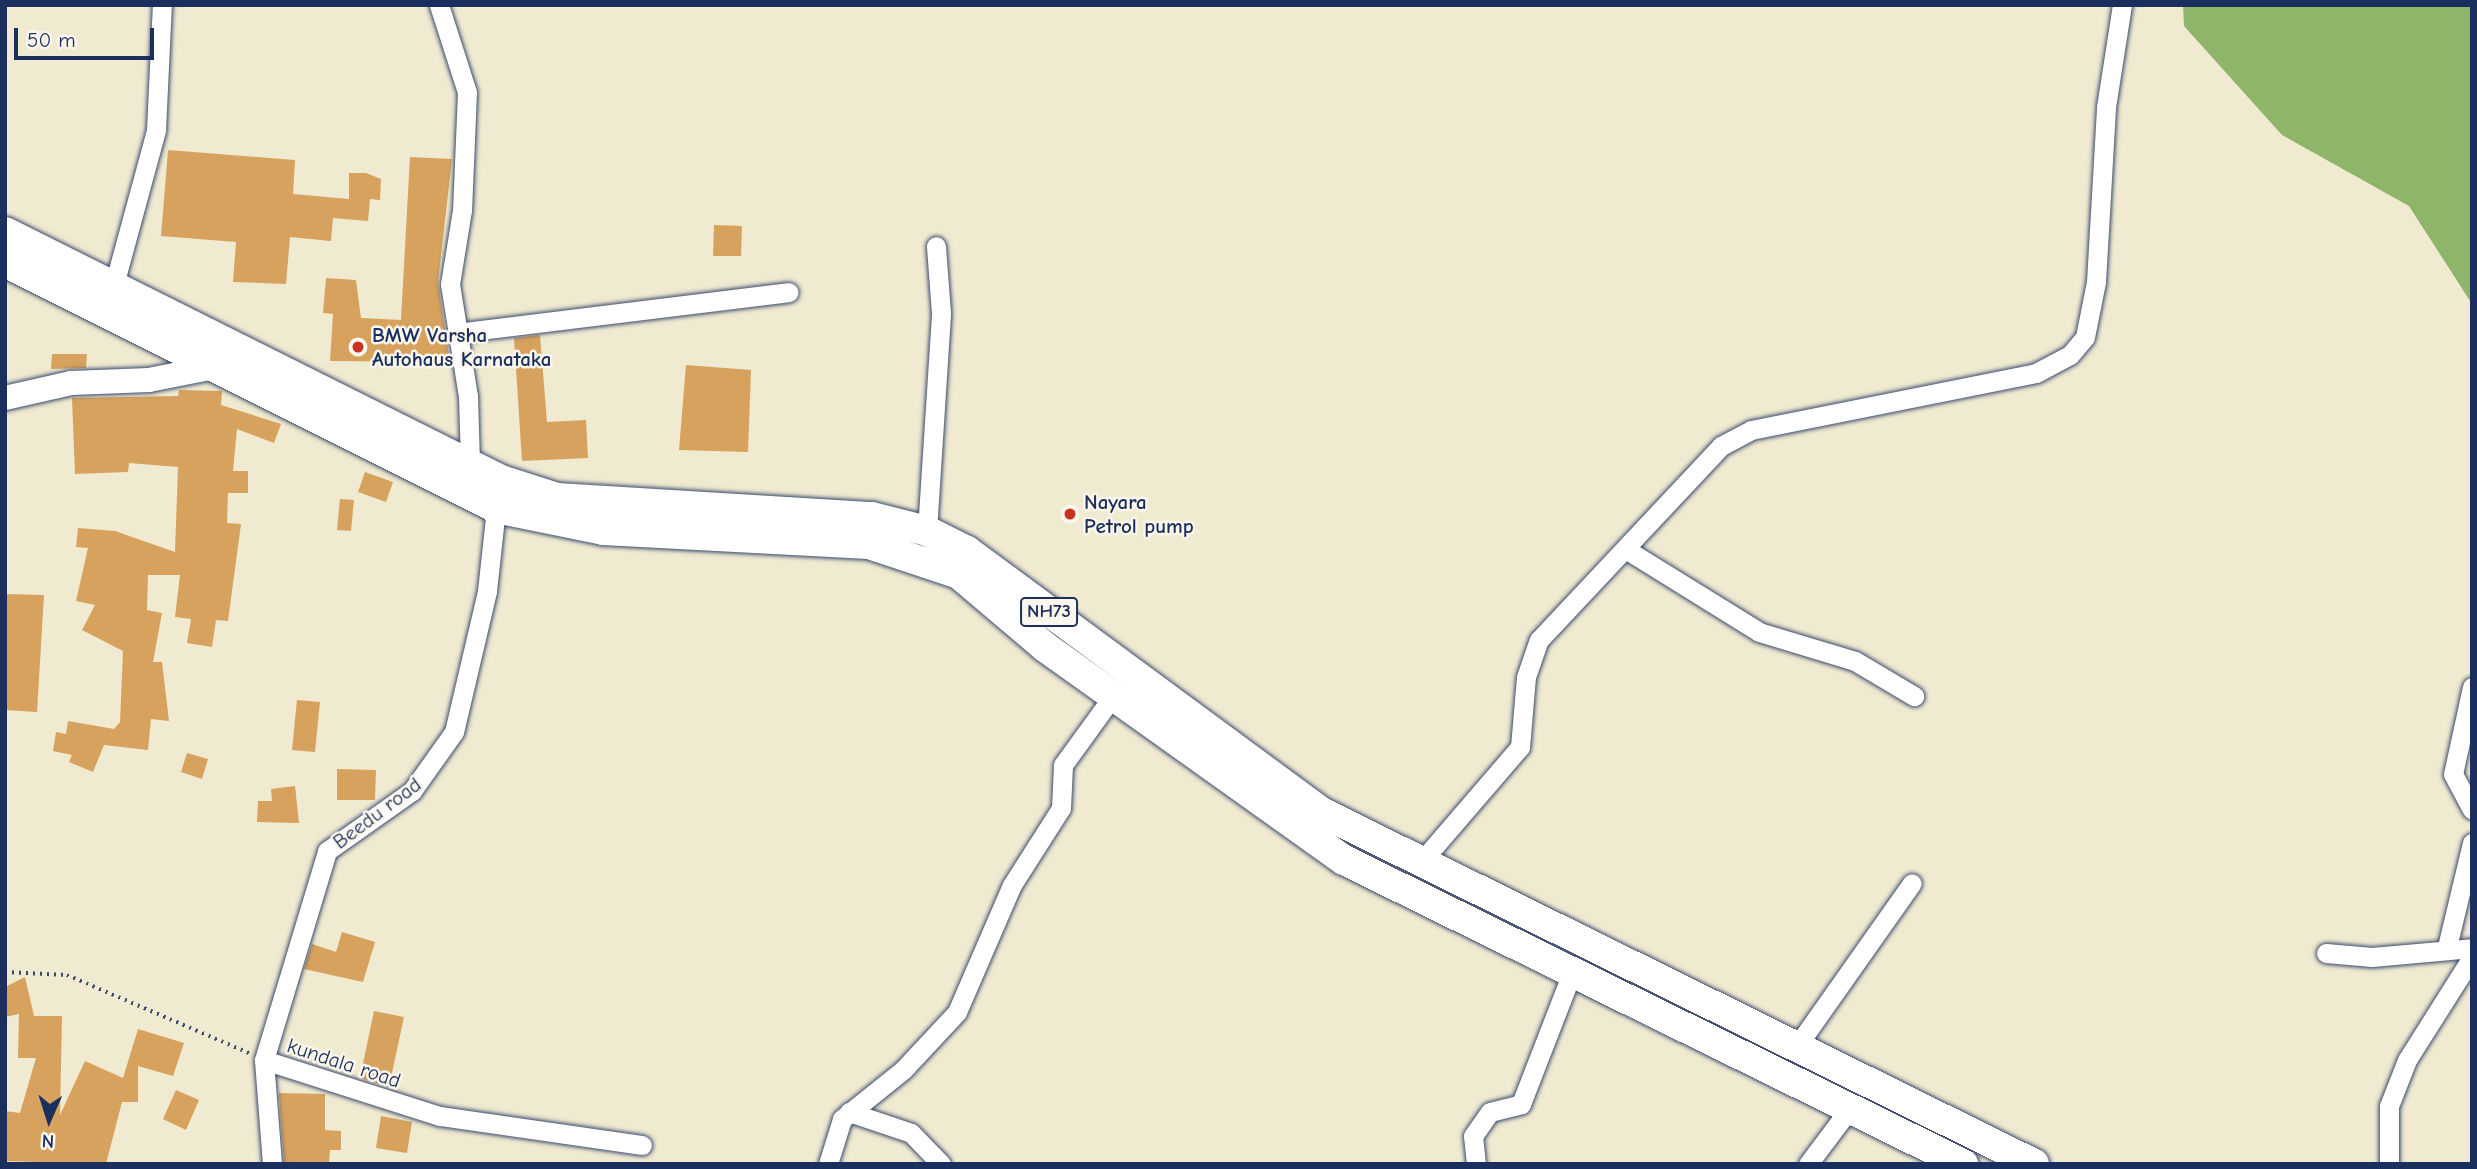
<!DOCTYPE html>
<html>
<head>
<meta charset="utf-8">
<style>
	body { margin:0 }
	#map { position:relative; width:2477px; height:1169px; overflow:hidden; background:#f0ead1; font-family:"Comic Neue",sans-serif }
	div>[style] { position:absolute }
	.forest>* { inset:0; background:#8eb56a }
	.building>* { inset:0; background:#d7a25d }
	.path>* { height:3.5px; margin-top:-1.75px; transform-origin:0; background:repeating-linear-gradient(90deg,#3b4b6f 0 2px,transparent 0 7px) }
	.roads { filter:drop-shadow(0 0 2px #3b4b6f) drop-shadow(0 0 2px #3b4b6f) }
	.minor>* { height:19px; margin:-9.5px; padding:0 9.5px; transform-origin:9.5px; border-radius:9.5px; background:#fff }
	.major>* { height:24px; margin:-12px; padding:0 12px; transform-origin:12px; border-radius:12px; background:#fff }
	.highway>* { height:30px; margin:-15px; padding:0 15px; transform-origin:15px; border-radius:15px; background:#fff }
	.dots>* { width:19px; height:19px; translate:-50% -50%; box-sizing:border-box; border:4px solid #fbf7ec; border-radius:50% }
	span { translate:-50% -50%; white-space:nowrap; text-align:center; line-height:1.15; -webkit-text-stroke:5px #fbf7ec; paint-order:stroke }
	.shield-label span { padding:2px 5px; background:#fbf7ec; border:2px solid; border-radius:5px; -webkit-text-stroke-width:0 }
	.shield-label { font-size:19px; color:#1b2f5e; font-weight:700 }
	.poi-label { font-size:21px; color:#1b2f5e; font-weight:700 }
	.left { translate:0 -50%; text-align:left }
	.street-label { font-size:21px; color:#1b2f5e }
	.frame { position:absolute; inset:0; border:7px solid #1b2f5e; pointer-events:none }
	.north { position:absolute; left:14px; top:1085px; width:70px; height:70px; -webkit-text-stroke:5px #fbf7ec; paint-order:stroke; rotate:183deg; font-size:19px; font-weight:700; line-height:28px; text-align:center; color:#1b2f5e }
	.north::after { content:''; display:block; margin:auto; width:24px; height:32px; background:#1b2f5e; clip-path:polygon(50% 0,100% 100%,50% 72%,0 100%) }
	.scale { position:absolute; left:14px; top:28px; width:140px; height:32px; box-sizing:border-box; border:4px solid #1b2f5e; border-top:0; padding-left:9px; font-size:21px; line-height:24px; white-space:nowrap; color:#1b2f5e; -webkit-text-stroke:5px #fbf7ec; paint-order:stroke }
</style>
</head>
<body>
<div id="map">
	<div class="forest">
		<i style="clip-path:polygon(2183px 5px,2472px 5px,2472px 304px,2409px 206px,2282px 135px,2184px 26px)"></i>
	</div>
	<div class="building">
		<i style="clip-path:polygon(168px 150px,295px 160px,293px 194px,349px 199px,349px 173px,366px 173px,381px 179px,380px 200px,370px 199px,368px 221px,333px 218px,331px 241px,290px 237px,286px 284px,233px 282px,236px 242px,161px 236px)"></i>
		<i style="clip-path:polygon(410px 157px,452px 159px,438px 282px,450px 362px,330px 361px,333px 314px,323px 313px,326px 278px,356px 280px,361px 318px,401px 320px)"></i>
		<i style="clip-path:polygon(714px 225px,742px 226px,741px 256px,713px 256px)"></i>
		<i style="clip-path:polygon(540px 335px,547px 422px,586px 420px,588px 458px,522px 461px,514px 338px)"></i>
		<i style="clip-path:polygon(52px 354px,87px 354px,86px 368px,51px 369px)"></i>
		<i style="clip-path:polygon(686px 365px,751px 370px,748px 452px,679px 450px)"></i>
		<i style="clip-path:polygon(179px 390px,222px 391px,221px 405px,281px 424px,274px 443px,237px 429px,233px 471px,248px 471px,248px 493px,228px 493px,227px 523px,241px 524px,228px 621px,216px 620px,212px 647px,187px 643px,191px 619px,175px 617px,180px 575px,148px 575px,147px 610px,162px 613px,153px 662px,162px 662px,169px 721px,151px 719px,148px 750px,104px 745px,93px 772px,69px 762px,72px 755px,53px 751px,56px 732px,66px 734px,68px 721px,114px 729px,120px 722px,123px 651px,82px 630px,95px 605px,76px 601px,88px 548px,76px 547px,78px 528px,115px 531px,175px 552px,178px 467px,129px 463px,128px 472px,75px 474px,72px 398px,178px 396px)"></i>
		<i style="clip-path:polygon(365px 472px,393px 482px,386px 502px,358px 492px)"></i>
		<i style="clip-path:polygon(340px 499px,354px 500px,351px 531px,337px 530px)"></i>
		<i style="clip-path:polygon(5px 594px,44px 595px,37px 712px,5px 710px)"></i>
		<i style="clip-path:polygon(297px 700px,320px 702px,315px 752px,292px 750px)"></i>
		<i style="clip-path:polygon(187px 753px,208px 759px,202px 779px,181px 772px)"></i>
		<i style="clip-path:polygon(337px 769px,376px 770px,375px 800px,337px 800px)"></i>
		<i style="clip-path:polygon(295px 786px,299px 823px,257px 822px,258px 801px,272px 801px,271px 789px)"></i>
		<i style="clip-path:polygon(342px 932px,375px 942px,363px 982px,304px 969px,312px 944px,336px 952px)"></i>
		<i style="clip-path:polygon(25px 977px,34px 1016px,62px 1016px,60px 1115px,85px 1061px,123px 1078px,138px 1029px,184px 1043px,173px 1076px,138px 1066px,138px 1102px,122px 1102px,106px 1164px,5px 1161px,5px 1111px,20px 1113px,36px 1058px,18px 1058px,19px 1014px,5px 1017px,5px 987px)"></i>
		<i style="clip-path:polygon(374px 1011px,404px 1017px,389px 1087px,360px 1078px)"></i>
		<i style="clip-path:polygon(176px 1090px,199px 1100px,186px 1130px,163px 1119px)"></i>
		<i style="clip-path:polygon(279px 1093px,325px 1094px,325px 1130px,341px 1131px,341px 1150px,330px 1150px,329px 1164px,284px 1164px)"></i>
		<i style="clip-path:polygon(381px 1116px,412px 1122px,407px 1153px,376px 1148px)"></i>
	</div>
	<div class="path">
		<i style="left:5px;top:972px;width:62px;rotate:2.8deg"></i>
		<i style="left:67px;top:975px;width:198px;rotate:23.2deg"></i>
	</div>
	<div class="roads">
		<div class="minor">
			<i style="left:439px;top:5px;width:91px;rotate:72.2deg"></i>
			<i style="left:467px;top:92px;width:118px;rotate:92.4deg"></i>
			<i style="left:462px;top:210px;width:75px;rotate:99.2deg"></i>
			<i style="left:450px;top:284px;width:113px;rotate:80.9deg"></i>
			<i style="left:468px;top:396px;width:69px;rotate:88.3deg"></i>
			<i style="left:114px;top:285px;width:161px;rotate:-74.8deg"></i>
			<i style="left:156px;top:130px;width:125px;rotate:-87.3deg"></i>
			<i style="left:456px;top:333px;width:335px;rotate:-7deg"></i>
			<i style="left:927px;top:531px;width:218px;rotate:-86.3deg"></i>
			<i style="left:941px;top:313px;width:67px;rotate:-94.3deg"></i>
			<i style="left:1627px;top:550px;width:155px;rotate:31.8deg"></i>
			<i style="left:1759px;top:632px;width:100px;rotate:16.8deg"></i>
			<i style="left:1855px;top:661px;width:69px;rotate:30.7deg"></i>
			<i style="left:2472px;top:687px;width:89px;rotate:102.3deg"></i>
			<i style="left:2453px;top:774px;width:40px;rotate:62deg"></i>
			<i style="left:1421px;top:862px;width:152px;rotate:-49.3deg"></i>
			<i style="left:1520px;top:747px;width:70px;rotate:-85.1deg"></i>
			<i style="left:1526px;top:677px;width:39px;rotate:-71deg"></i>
			<i style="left:1539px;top:640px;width:266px;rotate:-46.8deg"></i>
			<i style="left:1721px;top:446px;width:34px;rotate:-28deg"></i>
			<i style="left:1751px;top:430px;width:291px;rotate:-11.3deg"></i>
			<i style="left:2036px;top:373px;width:38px;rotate:-28deg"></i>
			<i style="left:2070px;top:355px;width:23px;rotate:-50deg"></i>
			<i style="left:2085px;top:337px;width:56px;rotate:-78.7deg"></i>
			<i style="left:2096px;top:282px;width:175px;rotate:-86.7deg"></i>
			<i style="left:2106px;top:107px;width:103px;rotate:-81.1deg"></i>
			<i style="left:2447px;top:947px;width:107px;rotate:-76.5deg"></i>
			<i style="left:2326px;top:953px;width:46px;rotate:5deg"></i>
			<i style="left:2372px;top:957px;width:100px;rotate:-5.1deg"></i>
			<i style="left:1797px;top:1046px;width:199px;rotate:-54.8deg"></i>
			<i style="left:264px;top:1060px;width:185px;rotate:17.7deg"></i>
			<i style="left:440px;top:1116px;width:204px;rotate:8.2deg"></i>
			<i style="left:849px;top:1112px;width:65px;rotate:18.7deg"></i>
			<i style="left:911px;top:1133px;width:43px;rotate:45.9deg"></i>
			<i style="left:272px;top:1164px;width:104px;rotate:-94.4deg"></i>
			<i style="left:264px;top:1060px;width:218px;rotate:-73.2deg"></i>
			<i style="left:327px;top:851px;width:104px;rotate:-35.2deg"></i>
			<i style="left:412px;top:791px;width:72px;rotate:-54.6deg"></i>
			<i style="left:454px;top:732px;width:145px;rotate:-76.8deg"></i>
			<i style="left:487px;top:591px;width:83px;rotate:-83.8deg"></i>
			<i style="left:828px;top:1164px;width:47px;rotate:-72.7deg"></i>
			<i style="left:842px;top:1119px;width:78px;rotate:-38.8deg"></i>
			<i style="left:903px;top:1070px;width:79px;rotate:-47deg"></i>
			<i style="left:957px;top:1012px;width:138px;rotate:-66.6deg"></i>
			<i style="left:1012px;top:885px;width:91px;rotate:-57.5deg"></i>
			<i style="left:1061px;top:808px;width:43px;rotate:-87.3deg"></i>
			<i style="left:1063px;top:765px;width:85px;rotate:-54.1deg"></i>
			<i style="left:1476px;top:1164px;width:28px;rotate:-96deg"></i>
			<i style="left:1473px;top:1136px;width:29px;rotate:-55deg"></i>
			<i style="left:1490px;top:1112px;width:32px;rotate:-14deg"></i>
			<i style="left:1521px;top:1104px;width:144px;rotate:-68.8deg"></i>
			<i style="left:1808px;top:1164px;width:70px;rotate:-53.1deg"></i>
			<i style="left:2389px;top:1164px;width:58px;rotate:-90deg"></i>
			<i style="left:2389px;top:1106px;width:49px;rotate:-68.6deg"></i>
			<i style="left:2407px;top:1060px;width:122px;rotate:-57.7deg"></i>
		</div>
		<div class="major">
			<i style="left:5px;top:398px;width:68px;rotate:-12.8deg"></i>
			<i style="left:71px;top:383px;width:78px;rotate:-2.2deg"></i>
			<i style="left:149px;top:380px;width:76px;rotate:-11.3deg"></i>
		</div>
		<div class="highway">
			<i style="left:5px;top:232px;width:555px;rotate:26.57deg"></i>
			<i style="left:501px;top:480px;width:59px;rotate:17.8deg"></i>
			<i style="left:557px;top:498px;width:316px;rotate:3.5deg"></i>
			<i style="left:872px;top:517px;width:57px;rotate:14.3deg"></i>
			<i style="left:927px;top:531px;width:45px;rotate:26.6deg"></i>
			<i style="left:967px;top:551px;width:442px;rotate:36.4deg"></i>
			<i style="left:1323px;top:813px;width:793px;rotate:26.27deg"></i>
			<i style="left:5px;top:262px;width:549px;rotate:26.61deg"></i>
			<i style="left:496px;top:508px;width:109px;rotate:11.6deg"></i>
			<i style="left:603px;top:530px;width:266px;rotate:3deg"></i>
			<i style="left:869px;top:544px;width:95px;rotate:18.4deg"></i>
			<i style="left:959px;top:574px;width:113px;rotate:40.3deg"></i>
			<i style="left:1045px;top:647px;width:367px;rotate:35.5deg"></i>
			<i style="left:1344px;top:860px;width:690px;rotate:26.16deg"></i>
		</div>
	</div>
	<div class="dots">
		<i style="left:358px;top:347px;background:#c8321e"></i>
		<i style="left:1070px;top:514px;background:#c8321e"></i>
	</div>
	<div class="shield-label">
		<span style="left:1049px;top:612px">NH73</span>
	</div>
	<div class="poi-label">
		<span class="left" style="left:372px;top:347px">BMW Varsha<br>Autohaus Karnataka</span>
		<span class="left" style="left:1084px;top:514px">Nayara<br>Petrol pump</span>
	</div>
	<div class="street-label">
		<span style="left:377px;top:813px;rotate:-37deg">Beedu road</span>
		<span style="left:344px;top:1063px;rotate:18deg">kundala road</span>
	</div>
	<div class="frame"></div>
	<div class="north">N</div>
	<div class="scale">50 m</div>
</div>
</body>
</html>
